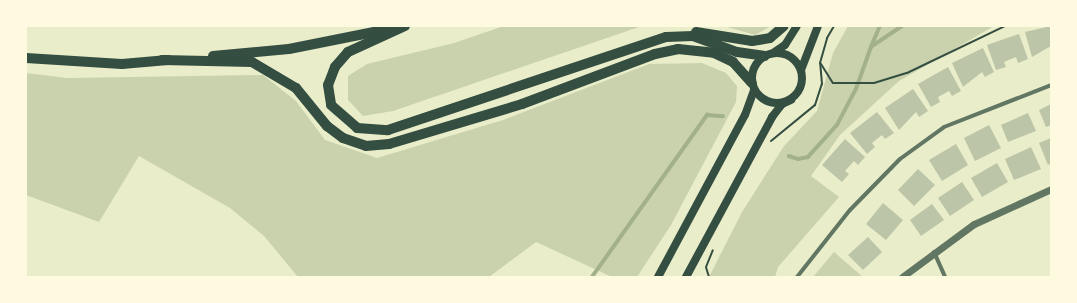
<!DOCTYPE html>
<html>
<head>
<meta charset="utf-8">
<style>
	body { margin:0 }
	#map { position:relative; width:1077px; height:303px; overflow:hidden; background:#e9edc9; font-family:Rubik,sans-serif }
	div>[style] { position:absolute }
	.green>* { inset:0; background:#cad2ad }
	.stream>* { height:3.5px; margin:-1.75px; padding:0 1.75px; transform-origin:1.75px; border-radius:1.75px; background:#a3b18a }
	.building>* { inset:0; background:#bcc5a7 }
	.path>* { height:2px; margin:-1px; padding:0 1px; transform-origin:1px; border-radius:1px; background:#344e41 }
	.minor>* { height:4px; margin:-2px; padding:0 2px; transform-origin:2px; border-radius:2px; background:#617663 }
	.tertiary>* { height:7px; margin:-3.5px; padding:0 3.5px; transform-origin:3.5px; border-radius:3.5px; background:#617663 }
	.secondary>* { height:8px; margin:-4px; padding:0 4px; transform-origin:4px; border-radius:4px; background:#344e41 }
	.secondary>.ring { margin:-4px; padding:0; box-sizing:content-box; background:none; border:8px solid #344e41; border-radius:50% }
	.trunk>* { height:10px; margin:-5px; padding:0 5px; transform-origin:5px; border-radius:5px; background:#344e41 }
	span { translate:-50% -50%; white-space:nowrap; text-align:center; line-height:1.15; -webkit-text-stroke:3.5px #fefae0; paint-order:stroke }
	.frame { position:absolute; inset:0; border:27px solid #fefae0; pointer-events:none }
</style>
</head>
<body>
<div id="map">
	<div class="green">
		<i style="clip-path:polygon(504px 26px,642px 26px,393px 111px,363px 116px,348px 100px,348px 76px,367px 64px,454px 43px)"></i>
		<i style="clip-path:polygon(724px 26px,771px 26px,755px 35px)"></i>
		<i style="clip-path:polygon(848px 26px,994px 26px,899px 81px,840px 135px,811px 176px,839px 197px,778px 267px,775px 277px,709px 277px,742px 212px,784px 146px,817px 111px,833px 53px)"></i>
		<i style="clip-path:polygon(702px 63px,726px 73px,737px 86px,736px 102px,671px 225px,637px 277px,612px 277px,536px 242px,489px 277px,298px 277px,264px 236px,230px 208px,139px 156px,99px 222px,26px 195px,26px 73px,67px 78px,263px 75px,296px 101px,325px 140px,377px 158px,503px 120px,649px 64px)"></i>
		<i style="clip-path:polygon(834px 252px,863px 277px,813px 277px)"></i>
	</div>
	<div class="stream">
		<i style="left:871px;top:47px;width:23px;rotate:-67deg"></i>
		<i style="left:789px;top:156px;width:9px;rotate:18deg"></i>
		<i style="left:798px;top:159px;width:10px;rotate:-11deg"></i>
		<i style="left:808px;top:157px;width:43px;rotate:-47.8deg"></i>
		<i style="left:837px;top:125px;width:41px;rotate:-62.2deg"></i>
		<i style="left:856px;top:89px;width:45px;rotate:-70.3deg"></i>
		<i style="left:871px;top:47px;width:37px;rotate:-34deg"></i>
		<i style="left:592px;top:277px;width:199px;rotate:-54.6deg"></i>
		<i style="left:707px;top:115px;width:16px;rotate:4deg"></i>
	</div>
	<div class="building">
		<i style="clip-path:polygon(1051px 26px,1051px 46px,1032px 57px,1025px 32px)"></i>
		<i style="clip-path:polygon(1019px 34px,1028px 59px,1018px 63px,1016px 57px,1004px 62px,1006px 67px,996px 70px,987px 45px)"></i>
		<i style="clip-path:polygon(983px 48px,994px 72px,985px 77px,982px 72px,963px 87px,952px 63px)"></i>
		<i style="clip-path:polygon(948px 67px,961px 91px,952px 96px,949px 91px,938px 97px,940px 102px,931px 107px,918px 84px)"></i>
		<i style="clip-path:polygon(913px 89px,928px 111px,919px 117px,916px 112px,899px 130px,885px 108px)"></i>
		<i style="clip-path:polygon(1051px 104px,1051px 125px,1046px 127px,1039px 110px)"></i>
		<i style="clip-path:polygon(877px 112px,894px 133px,885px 139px,882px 135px,872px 143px,875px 147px,867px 154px,850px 133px)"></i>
		<i style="clip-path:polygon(1028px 113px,1036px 131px,1008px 142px,1001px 125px)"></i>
		<i style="clip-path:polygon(989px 125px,1001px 148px,975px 161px,964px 138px)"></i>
		<i style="clip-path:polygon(1051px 138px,1051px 163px,1048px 165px,1039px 143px)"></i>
		<i style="clip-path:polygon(845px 139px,865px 157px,858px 165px,854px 161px,845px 171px,849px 174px,842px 182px,822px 165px)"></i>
		<i style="clip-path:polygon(956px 144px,968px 165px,942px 181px,929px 160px)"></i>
		<i style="clip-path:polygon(1031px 147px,1041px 169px,1014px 180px,1005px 159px)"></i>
		<i style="clip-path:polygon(997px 163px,1008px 182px,982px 197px,971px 178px)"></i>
		<i style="clip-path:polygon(918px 169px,935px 185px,914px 206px,898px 190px)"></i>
		<i style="clip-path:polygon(962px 182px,974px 200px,950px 216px,938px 198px)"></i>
		<i style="clip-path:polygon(883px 203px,903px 220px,886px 240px,866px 224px)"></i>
		<i style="clip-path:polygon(932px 204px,944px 220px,921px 236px,910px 220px)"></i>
		<i style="clip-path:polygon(868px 237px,882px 252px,863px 270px,848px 255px)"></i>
	</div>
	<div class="path">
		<i style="left:821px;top:64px;width:22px;rotate:58deg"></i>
		<i style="left:833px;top:83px;width:41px"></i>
		<i style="left:874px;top:83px;width:34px;rotate:-17deg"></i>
		<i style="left:907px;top:73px;width:109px;rotate:-25.6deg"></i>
		<i style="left:771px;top:141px;width:57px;rotate:-39.3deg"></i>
		<i style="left:815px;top:105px;width:22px;rotate:-72deg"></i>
		<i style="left:822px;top:84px;width:21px;rotate:-95deg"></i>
		<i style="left:820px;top:63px;width:26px;rotate:-74deg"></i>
		<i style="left:827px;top:38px;width:14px;rotate:-60deg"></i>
		<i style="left:709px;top:277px;width:10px;rotate:-107deg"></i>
		<i style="left:706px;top:267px;width:18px;rotate:-68deg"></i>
	</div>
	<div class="minor">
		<i style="left:934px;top:252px;width:27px;rotate:66deg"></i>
		<i style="left:797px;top:277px;width:85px;rotate:-51.7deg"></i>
		<i style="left:850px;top:210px;width:71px;rotate:-45.6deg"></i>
		<i style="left:900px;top:159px;width:54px;rotate:-36deg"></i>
		<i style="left:944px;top:127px;width:115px;rotate:-21.4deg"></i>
	</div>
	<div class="tertiary">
		<i style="left:902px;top:277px;width:89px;rotate:-36.4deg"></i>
		<i style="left:974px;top:224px;width:85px;rotate:-24.4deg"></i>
	</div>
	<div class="secondary">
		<i class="ring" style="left:752px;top:53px;width:42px;height:42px"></i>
		<i style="left:773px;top:53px;width:14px;rotate:-34deg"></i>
		<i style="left:785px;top:45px;width:22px;rotate:-58deg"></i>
		<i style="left:801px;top:70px;width:47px;rotate:-68.9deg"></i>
		<i style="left:658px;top:277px;width:184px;rotate:-61.8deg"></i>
		<i style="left:745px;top:115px;width:27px;rotate:-70deg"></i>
		<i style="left:686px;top:277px;width:182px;rotate:-61.7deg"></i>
		<i style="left:772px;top:117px;width:16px;rotate:-52deg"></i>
		<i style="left:782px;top:104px;width:10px;rotate:-24deg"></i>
	</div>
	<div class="trunk">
		<i style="left:405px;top:26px;width:63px;rotate:155.5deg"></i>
		<i style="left:348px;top:52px;width:20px;rotate:131deg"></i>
		<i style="left:335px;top:67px;width:19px;rotate:111deg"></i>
		<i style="left:328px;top:85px;width:20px;rotate:81deg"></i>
		<i style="left:331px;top:105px;width:35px;rotate:41deg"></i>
		<i style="left:357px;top:128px;width:31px;rotate:4deg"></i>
		<i style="left:388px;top:130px;width:293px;rotate:-18.5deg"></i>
		<i style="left:666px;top:37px;width:27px;rotate:-2deg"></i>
		<i style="left:693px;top:36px;width:47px;rotate:20deg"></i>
		<i style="left:737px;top:52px;width:28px;rotate:8deg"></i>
		<i style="left:696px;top:32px;width:57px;rotate:9.1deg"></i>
		<i style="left:752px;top:41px;width:18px;rotate:-9deg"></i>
		<i style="left:770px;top:38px;width:18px;rotate:-41deg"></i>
		<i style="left:213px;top:56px;width:76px;rotate:-5.3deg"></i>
		<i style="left:289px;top:49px;width:102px;rotate:-11.3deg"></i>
		<i style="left:26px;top:58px;width:96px;rotate:3.6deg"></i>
		<i style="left:122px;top:64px;width:46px;rotate:-5deg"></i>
		<i style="left:162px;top:60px;width:90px;rotate:1.3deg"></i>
		<i style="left:252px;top:62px;width:51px;rotate:30.6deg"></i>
		<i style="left:296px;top:88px;width:49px;rotate:50.8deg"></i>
		<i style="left:327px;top:126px;width:20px;rotate:37deg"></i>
		<i style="left:343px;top:138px;width:24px;rotate:19deg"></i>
		<i style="left:366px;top:146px;width:23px;rotate:-5deg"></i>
		<i style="left:389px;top:144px;width:139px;rotate:-16.7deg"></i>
		<i style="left:522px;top:104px;width:142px;rotate:-20.6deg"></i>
		<i style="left:655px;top:54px;width:24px;rotate:-12deg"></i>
		<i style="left:678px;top:49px;width:36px;rotate:6deg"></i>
		<i style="left:714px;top:53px;width:21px;rotate:25deg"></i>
		<i style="left:733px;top:62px;width:28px;rotate:48deg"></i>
	</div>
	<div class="frame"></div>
</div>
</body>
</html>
